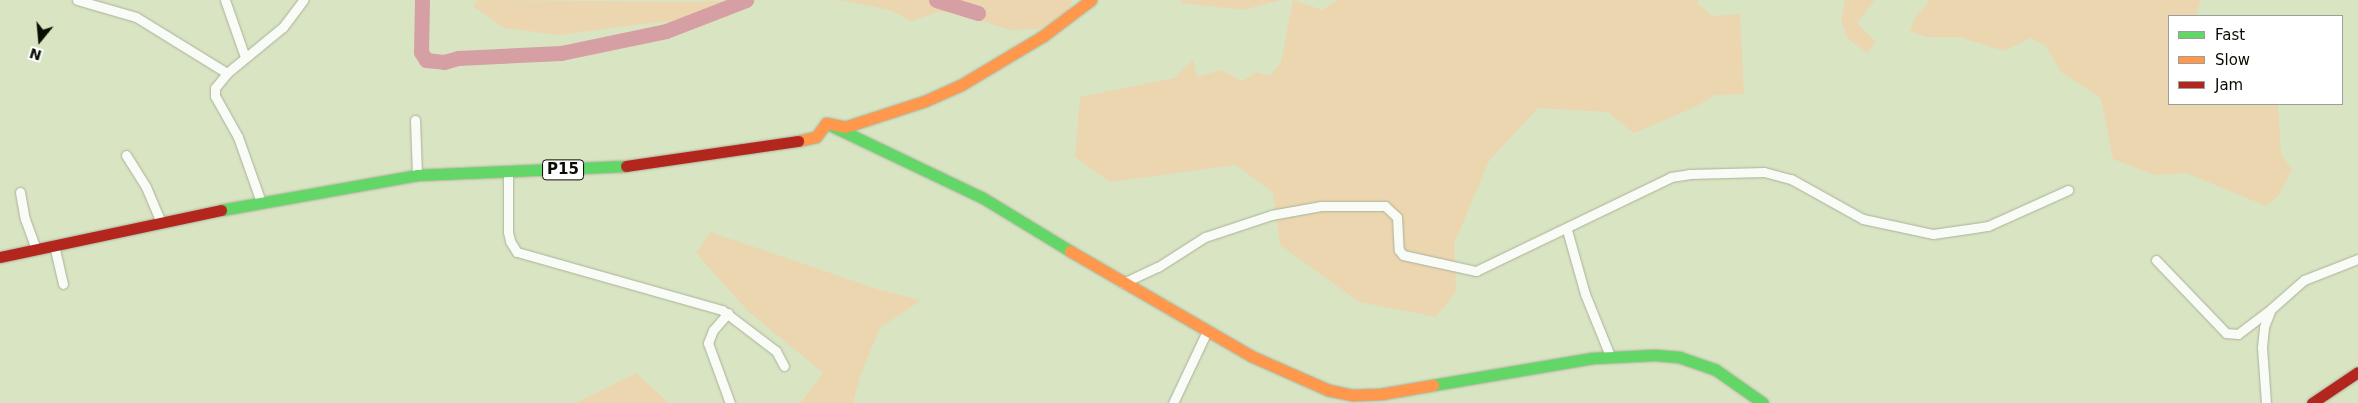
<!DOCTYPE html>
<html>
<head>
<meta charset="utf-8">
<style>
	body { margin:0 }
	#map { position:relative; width:2358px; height:403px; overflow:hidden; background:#d9e4c3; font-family:"DejaVu Sans",sans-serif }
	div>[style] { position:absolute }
	.green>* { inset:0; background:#ebd6b0 }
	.river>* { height:15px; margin:-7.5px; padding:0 7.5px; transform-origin:7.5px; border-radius:7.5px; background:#d69fa4 }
	.roads { filter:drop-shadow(0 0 1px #aab299) drop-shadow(0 0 1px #aab299) }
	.street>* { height:9px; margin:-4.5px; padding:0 4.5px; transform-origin:4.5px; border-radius:4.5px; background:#f9fbf6 }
	.fast>* { height:11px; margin:-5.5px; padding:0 5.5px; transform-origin:5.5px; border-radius:5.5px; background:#63d668 }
	.slow>* { height:11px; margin:-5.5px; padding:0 5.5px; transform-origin:5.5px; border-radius:5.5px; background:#ff974d }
	.jam>* { height:11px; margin:-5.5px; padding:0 5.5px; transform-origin:5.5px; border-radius:5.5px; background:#b3261e }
	span { translate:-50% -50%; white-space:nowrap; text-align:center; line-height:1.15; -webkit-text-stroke:5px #fff; paint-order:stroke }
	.shield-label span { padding:1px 4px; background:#fff; border:1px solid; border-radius:4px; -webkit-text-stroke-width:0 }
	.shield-label { font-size:15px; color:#080e00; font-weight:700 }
	.legend { position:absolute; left:2168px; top:15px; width:175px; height:90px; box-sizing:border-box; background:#fff; border:1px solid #9c9f99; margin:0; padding:6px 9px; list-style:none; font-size:15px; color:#080e00 }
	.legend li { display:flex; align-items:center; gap:10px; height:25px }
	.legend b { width:25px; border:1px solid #9c9f99 }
	.north { position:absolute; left:15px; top:15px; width:50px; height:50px; -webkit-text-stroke:4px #fff; paint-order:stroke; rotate:197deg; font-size:14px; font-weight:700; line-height:20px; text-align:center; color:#080e00 }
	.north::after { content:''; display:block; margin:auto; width:18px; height:22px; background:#080e00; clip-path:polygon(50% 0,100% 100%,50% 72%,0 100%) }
</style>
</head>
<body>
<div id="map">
	<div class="green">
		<i style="clip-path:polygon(478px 0,693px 2px,745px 0,728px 17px,642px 24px,559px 35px,504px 28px,473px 6px)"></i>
		<i style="clip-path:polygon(840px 0,1072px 0,1070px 10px,1051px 25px,1035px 29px,1010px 30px,954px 12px,938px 12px,911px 21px,890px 10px)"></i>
		<i style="clip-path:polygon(1181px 0,1281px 0,1243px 10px,1181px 3px)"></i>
		<i style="clip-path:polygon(1293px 0,1322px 10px,1338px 0,1698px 0,1697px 3px,1712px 16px,1740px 14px,1744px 94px,1715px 95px,1693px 108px,1634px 133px,1608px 112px,1538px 108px,1489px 161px,1454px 244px,1456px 292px,1436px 317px,1359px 302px,1280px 245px,1273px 193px,1236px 165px,1110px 182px,1075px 157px,1080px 97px,1174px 78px,1193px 60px,1197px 77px,1221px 70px,1242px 81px,1257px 72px,1270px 76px,1281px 62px)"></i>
		<i style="clip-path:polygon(1845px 0,1875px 0,1857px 23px,1876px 42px,1867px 53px,1848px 39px,1841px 21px)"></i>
		<i style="clip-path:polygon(1930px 0,2201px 0,2196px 16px,2169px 16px,2169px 104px,2278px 104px,2281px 154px,2292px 170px,2279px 195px,2266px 206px,2186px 173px,2155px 175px,2113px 159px,2101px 98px,2061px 72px,2046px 46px,2031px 38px,2004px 51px,1960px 37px,1926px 37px,1910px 31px,1915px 18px)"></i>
		<i style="clip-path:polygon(710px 232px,877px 289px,921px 300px,880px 328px,860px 376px,853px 403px,800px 403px,823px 373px,747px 310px,696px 253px)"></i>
		<i style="clip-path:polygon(636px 373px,669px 403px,576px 403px)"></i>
	</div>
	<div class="river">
		<i style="left:422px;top:0;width:52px;rotate:91.1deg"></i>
		<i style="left:421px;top:52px;width:9px;rotate:58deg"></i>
		<i style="left:426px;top:60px;width:18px;rotate:6deg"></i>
		<i style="left:444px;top:62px;width:15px;rotate:-16deg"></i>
		<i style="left:458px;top:58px;width:103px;rotate:-2.8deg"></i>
		<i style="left:561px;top:53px;width:107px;rotate:-11.8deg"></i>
		<i style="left:666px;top:31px;width:86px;rotate:-21.2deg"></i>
		<i style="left:936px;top:0;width:44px;rotate:17.2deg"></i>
	</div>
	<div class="roads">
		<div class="street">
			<i style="left:77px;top:0;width:61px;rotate:16.1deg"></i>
			<i style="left:136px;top:17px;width:107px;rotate:31.6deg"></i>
			<i style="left:225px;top:0;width:60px;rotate:70.7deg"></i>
			<i style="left:415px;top:120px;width:55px;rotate:87.9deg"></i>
			<i style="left:126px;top:155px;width:38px;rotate:58deg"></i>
			<i style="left:146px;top:187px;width:39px;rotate:67deg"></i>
			<i style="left:508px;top:172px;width:60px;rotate:90deg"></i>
			<i style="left:508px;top:232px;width:9px;rotate:77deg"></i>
			<i style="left:510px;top:241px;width:13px;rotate:58deg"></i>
			<i style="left:517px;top:252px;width:213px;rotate:15.8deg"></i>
			<i style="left:722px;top:310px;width:68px;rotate:37.2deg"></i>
			<i style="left:776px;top:351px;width:17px;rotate:62deg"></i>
			<i style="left:20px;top:192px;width:27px;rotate:80deg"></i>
			<i style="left:25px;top:219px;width:32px;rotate:70deg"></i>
			<i style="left:261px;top:202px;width:69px;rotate:-109.5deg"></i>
			<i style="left:238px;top:137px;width:47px;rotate:-119.3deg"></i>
			<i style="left:215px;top:96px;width:8px;rotate:-90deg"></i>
			<i style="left:215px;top:88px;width:19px;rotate:-51deg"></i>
			<i style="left:227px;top:73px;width:72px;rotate:-39.4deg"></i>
			<i style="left:283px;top:27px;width:34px;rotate:-53deg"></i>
			<i style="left:1567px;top:230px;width:66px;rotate:74.3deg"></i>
			<i style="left:1585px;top:294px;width:67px;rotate:68deg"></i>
			<i style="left:54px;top:245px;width:40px;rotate:77deg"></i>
			<i style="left:2156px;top:260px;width:101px;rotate:46.2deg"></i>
			<i style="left:2226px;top:333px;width:12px;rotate:5deg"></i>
			<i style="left:2238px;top:334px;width:41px;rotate:-37.1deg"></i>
			<i style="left:1123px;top:283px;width:38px;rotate:-25deg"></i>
			<i style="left:1158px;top:267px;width:56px;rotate:-32.6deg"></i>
			<i style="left:1205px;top:237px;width:70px;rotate:-18.4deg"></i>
			<i style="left:1271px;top:215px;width:51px;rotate:-10.2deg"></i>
			<i style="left:1321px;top:206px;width:64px"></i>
			<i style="left:1385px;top:206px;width:16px;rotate:43deg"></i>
			<i style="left:1397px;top:217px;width:33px;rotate:87deg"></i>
			<i style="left:1399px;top:250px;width:6px;rotate:51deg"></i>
			<i style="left:1403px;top:255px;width:75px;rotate:12.4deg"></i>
			<i style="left:1476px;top:271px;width:216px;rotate:-25.7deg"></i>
			<i style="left:1671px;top:177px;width:18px;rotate:-9deg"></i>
			<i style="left:1689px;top:174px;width:75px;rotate:-1.5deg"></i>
			<i style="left:1764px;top:172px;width:28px;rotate:15deg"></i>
			<i style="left:1791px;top:179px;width:82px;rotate:29.1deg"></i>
			<i style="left:1863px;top:219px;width:72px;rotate:12.1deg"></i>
			<i style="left:1933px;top:234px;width:56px;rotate:-8.3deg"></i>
			<i style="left:1988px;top:226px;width:88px;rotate:-24.2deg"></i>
			<i style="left:728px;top:313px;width:23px;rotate:131deg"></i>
			<i style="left:713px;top:330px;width:14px;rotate:111deg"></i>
			<i style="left:708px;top:343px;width:64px;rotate:69.9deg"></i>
			<i style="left:1173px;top:403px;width:80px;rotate:-64.7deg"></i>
			<i style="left:2266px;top:403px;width:56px;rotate:-94.1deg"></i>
			<i style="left:2262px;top:347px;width:20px;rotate:-84deg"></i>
			<i style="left:2264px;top:327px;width:19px;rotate:-69deg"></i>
			<i style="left:2271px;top:309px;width:44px;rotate:-41.3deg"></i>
			<i style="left:2304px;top:280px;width:58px;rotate:-21.3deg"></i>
		</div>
		<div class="fast">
			<i style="left:832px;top:126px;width:167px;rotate:25.5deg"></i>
			<i style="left:983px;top:198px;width:102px;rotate:31.3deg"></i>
			<i style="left:221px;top:210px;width:199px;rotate:-10.1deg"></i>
			<i style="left:417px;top:175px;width:209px;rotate:-2.5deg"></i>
			<i style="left:1433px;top:385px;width:162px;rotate:-9.6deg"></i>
			<i style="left:1593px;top:358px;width:62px;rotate:-2.8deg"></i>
			<i style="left:1655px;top:355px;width:24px;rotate:5deg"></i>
			<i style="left:1679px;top:357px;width:39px;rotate:19deg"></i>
			<i style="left:1716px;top:370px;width:57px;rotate:35.1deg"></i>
		</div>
		<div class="slow">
			<i style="left:798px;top:141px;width:18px;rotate:-13deg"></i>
			<i style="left:816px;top:137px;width:17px;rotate:-54deg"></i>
			<i style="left:826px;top:123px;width:19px;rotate:12deg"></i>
			<i style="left:845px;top:127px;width:84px;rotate:-18deg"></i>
			<i style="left:925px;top:101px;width:39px;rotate:-24deg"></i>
			<i style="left:961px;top:85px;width:96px;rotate:-30.9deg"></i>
			<i style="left:1043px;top:36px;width:60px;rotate:-36.9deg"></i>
			<i style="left:1070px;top:251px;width:209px;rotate:30.1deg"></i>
			<i style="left:1251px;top:356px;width:84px;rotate:23.8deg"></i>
			<i style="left:1328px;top:390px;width:25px;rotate:12deg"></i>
			<i style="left:1352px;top:395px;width:29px;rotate:-2deg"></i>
			<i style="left:1381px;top:394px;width:53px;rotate:-9.8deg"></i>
		</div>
		<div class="jam">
			<i style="left:626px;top:166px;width:174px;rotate:-8.3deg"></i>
			<i style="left:0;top:257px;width:226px;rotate:-12deg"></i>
			<i style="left:2312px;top:403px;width:55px;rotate:-34deg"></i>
		</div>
	</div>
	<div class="shield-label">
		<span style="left:563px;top:170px">P15</span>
	</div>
	<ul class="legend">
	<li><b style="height:6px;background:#63d668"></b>Fast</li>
	<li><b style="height:6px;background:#ff974d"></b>Slow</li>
	<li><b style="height:6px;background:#b3261e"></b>Jam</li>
	</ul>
	<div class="north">N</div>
</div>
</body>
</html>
